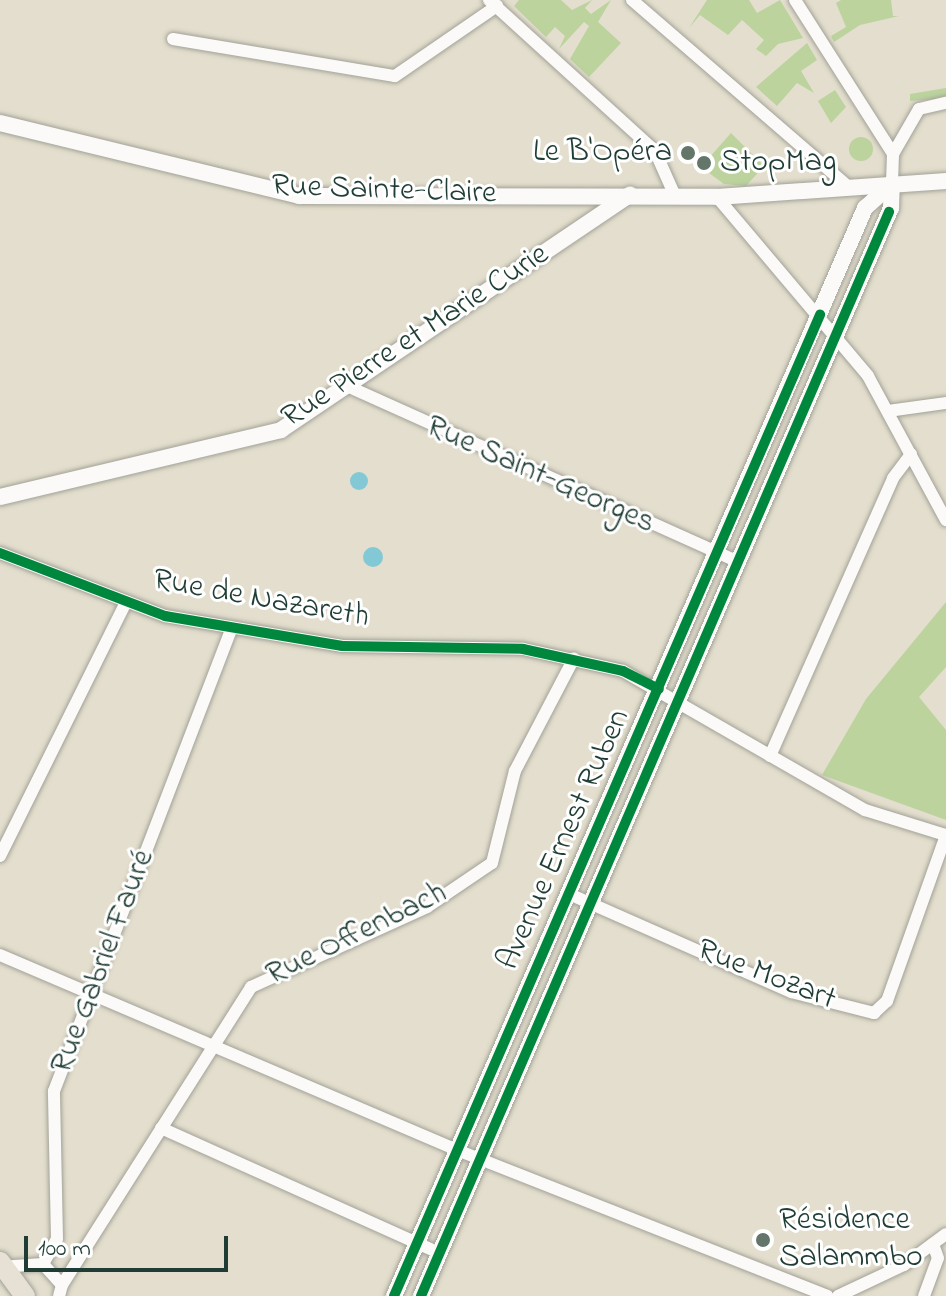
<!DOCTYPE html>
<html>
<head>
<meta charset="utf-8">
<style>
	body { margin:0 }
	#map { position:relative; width:946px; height:1296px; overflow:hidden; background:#e3decd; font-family:"Indie Flower",sans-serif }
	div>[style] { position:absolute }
	.green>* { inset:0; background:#bcd39e }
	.round { border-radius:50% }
	.water>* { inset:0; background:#83c8d5 }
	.roads { filter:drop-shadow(0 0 2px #a2a298) drop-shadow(0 0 2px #a2a298) }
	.minor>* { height:12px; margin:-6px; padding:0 6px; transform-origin:6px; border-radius:6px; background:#fbfaf8 }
	.tertiary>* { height:16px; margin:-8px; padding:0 8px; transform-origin:8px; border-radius:8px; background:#fbfaf8 }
	.primary>* { height:20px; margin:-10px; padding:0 10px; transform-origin:10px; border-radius:10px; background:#e6e1d4 }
	.cycleway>* { height:10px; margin:-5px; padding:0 5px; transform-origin:5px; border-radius:5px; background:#00873e }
	.dots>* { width:22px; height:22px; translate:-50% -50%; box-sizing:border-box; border:4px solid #fff; border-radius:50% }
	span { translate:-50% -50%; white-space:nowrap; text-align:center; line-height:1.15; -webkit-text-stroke:6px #fff; paint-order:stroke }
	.poi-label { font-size:32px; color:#1f3d34 }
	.right { translate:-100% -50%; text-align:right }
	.left { translate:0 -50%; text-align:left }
	.street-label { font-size:32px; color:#1f3d34 }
	.scale { position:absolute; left:24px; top:1236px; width:204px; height:36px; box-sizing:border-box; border:4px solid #1f3d34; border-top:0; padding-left:10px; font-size:24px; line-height:28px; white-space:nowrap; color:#1f3d34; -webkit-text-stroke:6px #fff; paint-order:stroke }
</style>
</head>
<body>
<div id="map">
	<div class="green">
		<i style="clip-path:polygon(519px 0,561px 0,572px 10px,592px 0,585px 8px,591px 14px,611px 0,598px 22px,621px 43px,589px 77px,570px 59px,589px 26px,584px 22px,559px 49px,565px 36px,555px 27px,546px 37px,514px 6px)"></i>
		<i style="clip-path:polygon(707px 0,749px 0,757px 13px,780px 0,803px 38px,778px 44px,766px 56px,756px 49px,764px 40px,742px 20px,728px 35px,700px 15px,689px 28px)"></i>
		<i style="clip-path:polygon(841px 0,891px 0,893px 16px,899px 16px,860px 25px,834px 42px,831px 36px,846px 27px,836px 3px)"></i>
		<i style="clip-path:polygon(807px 43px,817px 60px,801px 71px,814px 93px,797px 83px,777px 106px,756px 87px)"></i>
		<i style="clip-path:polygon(946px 88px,946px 98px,910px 101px,910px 94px)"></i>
		<i style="clip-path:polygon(835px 90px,846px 107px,831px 123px,818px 101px)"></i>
		<i style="clip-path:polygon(731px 133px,764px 166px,746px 186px,724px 184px,701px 167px)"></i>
		<i class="round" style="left:849px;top:137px;width:24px;height:24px"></i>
		<i style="clip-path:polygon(946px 602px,946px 667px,919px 697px,946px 730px,946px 820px,822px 775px,866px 699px)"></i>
	</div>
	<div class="water">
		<i class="round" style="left:350px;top:472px;width:18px;height:18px"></i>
		<i class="round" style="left:363px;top:547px;width:20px;height:20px"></i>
	</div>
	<div class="roads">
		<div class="minor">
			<i style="left:489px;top:0;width:224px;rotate:42.3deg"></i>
			<i style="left:655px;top:151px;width:49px;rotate:66deg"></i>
			<i style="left:632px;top:0;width:286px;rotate:40.8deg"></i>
			<i style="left:795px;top:0;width:183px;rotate:57.5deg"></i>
			<i style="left:893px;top:154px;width:30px;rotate:92deg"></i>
			<i style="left:173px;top:39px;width:225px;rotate:9.5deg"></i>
			<i style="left:395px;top:76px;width:124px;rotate:-34.5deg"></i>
			<i style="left:893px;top:154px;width:52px;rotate:-60deg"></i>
			<i style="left:919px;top:109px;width:28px;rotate:-13deg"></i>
			<i style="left:717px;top:197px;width:234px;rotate:49.8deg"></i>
			<i style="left:868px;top:376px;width:164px;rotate:61.6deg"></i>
			<i style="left:347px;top:386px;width:427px;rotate:24.2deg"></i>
			<i style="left:888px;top:411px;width:59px;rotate:-7.9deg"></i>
			<i style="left:0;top:553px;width:177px;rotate:20.9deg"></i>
			<i style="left:165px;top:616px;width:180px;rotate:9.6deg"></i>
			<i style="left:342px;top:646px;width:181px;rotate:0.9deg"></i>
			<i style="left:523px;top:649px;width:102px;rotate:12.4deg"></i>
			<i style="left:623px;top:671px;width:279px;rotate:29.9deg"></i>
			<i style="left:865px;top:810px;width:85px;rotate:17.2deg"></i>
			<i style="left:770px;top:756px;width:304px;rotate:-66.1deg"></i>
			<i style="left:893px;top:478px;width:30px;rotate:-53deg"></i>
			<i style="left:0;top:856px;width:284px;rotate:-63.6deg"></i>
			<i style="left:569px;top:894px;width:243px;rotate:23.8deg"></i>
			<i style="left:791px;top:992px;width:86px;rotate:14.2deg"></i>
			<i style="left:874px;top:1013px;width:18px;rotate:-43deg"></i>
			<i style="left:887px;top:1001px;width:176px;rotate:-70.4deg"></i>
			<i style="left:0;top:955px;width:497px;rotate:23.1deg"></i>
			<i style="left:457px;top:1150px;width:398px;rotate:21.5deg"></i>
			<i style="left:161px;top:1128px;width:305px;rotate:24.2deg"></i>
			<i style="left:43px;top:1264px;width:29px;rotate:-61deg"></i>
			<i style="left:57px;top:1239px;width:148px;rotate:-91.2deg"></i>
			<i style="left:54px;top:1091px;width:496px;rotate:-69deg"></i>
			<i style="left:0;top:1267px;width:43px;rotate:-4deg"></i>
			<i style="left:43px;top:1264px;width:28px;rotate:48deg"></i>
			<i style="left:62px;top:1285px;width:11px;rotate:105deg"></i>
			<i style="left:62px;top:1285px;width:353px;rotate:-57.6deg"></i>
			<i style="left:251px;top:987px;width:193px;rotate:-24.4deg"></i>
			<i style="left:427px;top:907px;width:78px;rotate:-34.1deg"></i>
			<i style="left:492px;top:863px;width:95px;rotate:-76deg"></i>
			<i style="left:515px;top:771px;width:127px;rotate:-62.4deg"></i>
			<i style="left:838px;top:1296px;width:73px;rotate:-25.2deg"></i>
			<i style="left:904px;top:1265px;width:52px;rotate:-36.4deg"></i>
			<i style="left:924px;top:1296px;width:40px;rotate:-69.8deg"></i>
			<i style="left:938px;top:1258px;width:15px;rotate:-110deg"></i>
		</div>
		<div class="tertiary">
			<i style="left:0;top:123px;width:308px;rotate:13.7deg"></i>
			<i style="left:299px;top:196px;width:418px;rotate:0.1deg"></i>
			<i style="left:717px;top:197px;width:230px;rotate:-4deg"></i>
			<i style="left:0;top:497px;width:289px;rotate:-13.4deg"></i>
			<i style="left:281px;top:430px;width:421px;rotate:-34deg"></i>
			<i style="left:394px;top:1296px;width:1186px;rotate:-66.59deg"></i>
			<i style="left:865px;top:208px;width:36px;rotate:-42deg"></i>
			<i style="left:421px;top:1296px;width:1185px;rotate:-66.64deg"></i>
			<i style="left:891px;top:208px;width:24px;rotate:-88deg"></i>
		</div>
		<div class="primary">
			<i style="left:0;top:1262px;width:42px;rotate:53.7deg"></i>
		</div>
	</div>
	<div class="cycleway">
		<i style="left:0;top:553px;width:177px;rotate:20.9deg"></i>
		<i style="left:165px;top:616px;width:180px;rotate:9.6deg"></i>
		<i style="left:342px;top:646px;width:181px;rotate:0.9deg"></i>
		<i style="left:523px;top:649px;width:102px;rotate:12.4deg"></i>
		<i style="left:623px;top:671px;width:40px;rotate:26.6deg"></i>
		<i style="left:394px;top:1296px;width:1070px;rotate:-66.53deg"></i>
		<i style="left:421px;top:1296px;width:1181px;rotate:-66.65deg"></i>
	</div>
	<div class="dots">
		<i style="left:688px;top:153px;background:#64756a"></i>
		<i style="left:704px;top:163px;background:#64756a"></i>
		<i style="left:763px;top:1240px;background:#64756a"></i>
	</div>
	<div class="poi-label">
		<span class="right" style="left:672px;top:153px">Le B'Opéra</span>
		<span class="left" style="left:720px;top:163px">StopMag</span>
		<span class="left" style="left:779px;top:1240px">Résidence<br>Salammbo</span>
	</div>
	<div class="street-label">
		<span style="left:384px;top:191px;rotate:2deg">Rue Sainte-Claire</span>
		<span style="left:416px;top:337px;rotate:-33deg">Rue Pierre et Marie Curie</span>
		<span style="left:540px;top:476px;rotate:24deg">Rue Saint-Georges</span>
		<span style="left:261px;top:600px;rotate:10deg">Rue de Nazareth</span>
		<span style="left:565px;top:840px;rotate:-66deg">Avenue Ernest Ruben</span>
		<span style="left:357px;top:935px;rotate:-26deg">Rue Offenbach</span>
		<span style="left:104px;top:962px;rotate:-69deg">Rue Gabriel Fauré</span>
		<span style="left:766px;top:976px;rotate:21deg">Rue Mozart</span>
	</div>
	<div class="scale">100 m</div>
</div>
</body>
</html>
